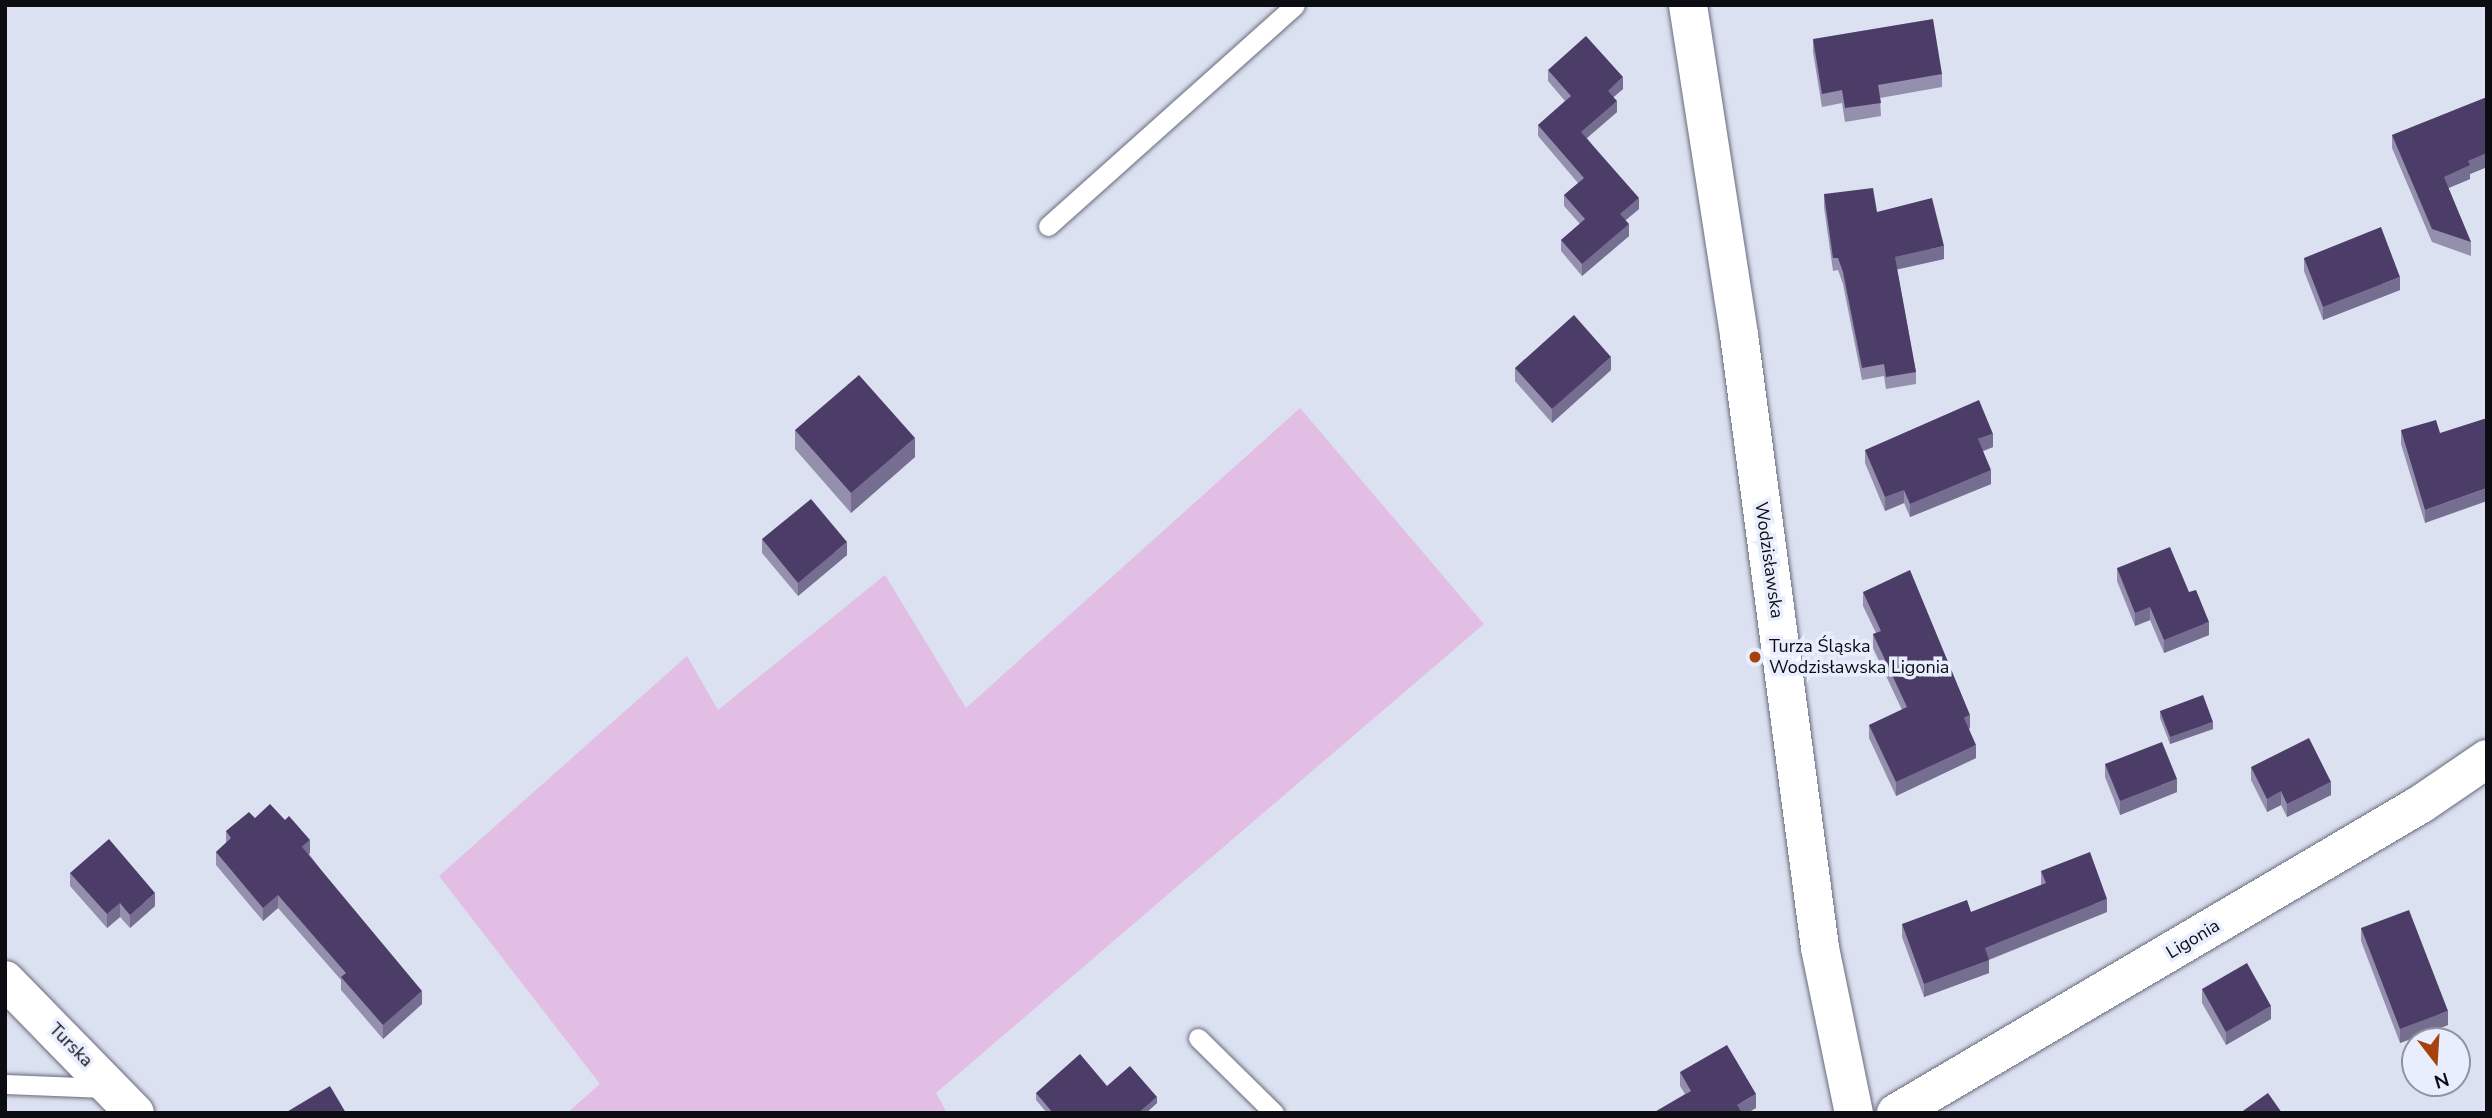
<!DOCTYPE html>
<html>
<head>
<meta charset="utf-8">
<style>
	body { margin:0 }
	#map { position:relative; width:2492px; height:1118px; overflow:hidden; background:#dce1f1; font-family:"Nunito Sans",sans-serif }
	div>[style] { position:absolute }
	.green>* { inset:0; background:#e2bee4 }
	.roads { filter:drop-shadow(0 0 2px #676b7a) drop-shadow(0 0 2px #676b7a) }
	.service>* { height:19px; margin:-9.5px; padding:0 9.5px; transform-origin:9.5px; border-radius:9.5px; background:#fff }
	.minor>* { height:38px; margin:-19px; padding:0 19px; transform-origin:19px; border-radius:19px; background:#fff }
	.tertiary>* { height:38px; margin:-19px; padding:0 19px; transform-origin:19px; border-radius:19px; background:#fff }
	.wall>* { inset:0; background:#948fac }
	.shaded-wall>* { inset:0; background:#766e91 }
	.building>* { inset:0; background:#4b3d68 }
	.dots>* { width:19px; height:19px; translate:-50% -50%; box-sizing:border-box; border:4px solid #e9eeff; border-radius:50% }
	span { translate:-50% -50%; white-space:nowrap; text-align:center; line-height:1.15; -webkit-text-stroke:7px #e9eeff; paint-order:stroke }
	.street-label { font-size:18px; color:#0b0d12 }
	.poi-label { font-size:18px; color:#0b0d12 }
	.left { translate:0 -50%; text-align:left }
	.frame { position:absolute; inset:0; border:7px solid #0b0d12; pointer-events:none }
	.north { position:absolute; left:2401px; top:1027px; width:70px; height:70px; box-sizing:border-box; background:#e9eeff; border:2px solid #9094a0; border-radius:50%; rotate:163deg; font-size:19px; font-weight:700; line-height:28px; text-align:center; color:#0b0d12 }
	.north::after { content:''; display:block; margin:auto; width:24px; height:32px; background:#a6420e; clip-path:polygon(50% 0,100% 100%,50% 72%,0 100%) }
</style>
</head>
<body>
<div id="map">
	<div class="green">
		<i style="clip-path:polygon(1300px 408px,1484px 624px,936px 1093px,947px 1113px,567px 1113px,600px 1084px,439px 876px,687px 656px,718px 710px,885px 575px,966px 708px)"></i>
	</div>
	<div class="roads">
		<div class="service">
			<i style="left:1048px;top:226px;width:331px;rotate:-41.8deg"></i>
			<i style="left:1198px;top:1038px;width:107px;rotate:44.6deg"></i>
			<i style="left:5px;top:1084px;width:100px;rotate:2.3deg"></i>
		</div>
		<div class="minor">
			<i style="left:5px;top:980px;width:186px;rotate:45.7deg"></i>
			<i style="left:1896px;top:1113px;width:609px;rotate:-30.48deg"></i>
			<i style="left:2421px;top:804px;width:80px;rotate:-34.3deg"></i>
		</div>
		<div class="tertiary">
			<i style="left:1688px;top:5px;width:334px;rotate:81.2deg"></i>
			<i style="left:1739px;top:335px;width:618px;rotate:82.47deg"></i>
			<i style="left:1820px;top:948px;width:168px;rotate:78.4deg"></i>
		</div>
	</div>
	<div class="wall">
		<i style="clip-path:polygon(1813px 39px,1942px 74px,1942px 87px,1880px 98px,1881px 116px,1845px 122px,1842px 103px,1822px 107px,1813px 52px)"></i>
		<i style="clip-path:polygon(1548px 70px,1623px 89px,1613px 97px,1617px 112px,1587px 138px,1639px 209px,1625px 220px,1629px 236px,1582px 276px,1561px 251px,1561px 240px,1580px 224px,1564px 206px,1564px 195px,1578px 183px,1538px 136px,1538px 125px,1565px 101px,1548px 81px)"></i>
		<i style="clip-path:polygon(2487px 97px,2487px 167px,2470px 174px,2470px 179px,2448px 188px,2471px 242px,2471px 256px,2432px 242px,2392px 148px,2392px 135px)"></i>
		<i style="clip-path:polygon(1824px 194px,1877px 212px,1944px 259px,1897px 269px,1916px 372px,1916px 384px,1886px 389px,1884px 376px,1862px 380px,1843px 284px,1838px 270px,1833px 271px,1824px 207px)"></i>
		<i style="clip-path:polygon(2304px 258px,2400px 290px,2323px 320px,2304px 271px)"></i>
		<i style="clip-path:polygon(1515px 368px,1611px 370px,1552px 423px,1515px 381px)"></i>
		<i style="clip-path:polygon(795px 430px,915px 457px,851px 513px,795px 449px)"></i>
		<i style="clip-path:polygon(2401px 430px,2440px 433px,2425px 523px,2401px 444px)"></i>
		<i style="clip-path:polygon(1993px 447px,1983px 451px,1991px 484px,1910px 517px,1904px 503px,1885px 511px,1865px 463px,1865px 450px)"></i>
		<i style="clip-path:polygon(762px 539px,847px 555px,798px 596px,762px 553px)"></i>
		<i style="clip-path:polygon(2117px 568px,2189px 592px,2209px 635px,2164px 653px,2150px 620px,2135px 626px,2117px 581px)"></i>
		<i style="clip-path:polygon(1863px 592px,1970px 728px,1969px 729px,1976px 758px,1896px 796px,1869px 738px,1869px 725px,1902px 710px,1873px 648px,1873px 634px,1876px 633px,1863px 606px)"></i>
		<i style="clip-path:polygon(2160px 711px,2213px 729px,2170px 744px,2160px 718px)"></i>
		<i style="clip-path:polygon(2105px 764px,2177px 792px,2120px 815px,2105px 777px)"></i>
		<i style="clip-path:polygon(2251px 767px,2331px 795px,2287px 817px,2281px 805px,2267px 812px,2251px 780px)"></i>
		<i style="clip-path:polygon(255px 818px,310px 853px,309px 854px,422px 1004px,383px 1039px,341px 990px,341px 980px,278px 908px,263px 921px,216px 865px,216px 852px,226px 843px,226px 831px)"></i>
		<i style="clip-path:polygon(2041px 871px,2107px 912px,1989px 960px,1989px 973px,1924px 997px,1902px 937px,1902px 924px,1971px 912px,2041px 885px)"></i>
		<i style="clip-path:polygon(70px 873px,155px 906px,130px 928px,120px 917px,107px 928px,70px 886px)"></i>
		<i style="clip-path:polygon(2361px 928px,2448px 1025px,2400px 1043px,2361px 941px)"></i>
		<i style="clip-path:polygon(2202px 989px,2271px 1019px,2226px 1045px,2202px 1003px)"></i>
		<i style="clip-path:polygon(1680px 1072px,1756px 1108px,1747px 1113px,1653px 1113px,1685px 1094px,1680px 1086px)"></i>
		<i style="clip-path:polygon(1107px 1086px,1157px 1103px,1146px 1113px,1047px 1113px,1036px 1100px,1036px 1093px)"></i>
	</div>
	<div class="shaded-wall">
		<i style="clip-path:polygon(1623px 77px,1623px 89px,1608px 102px,1608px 91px)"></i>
		<i style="clip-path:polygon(1617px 101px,1617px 112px,1581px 143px,1581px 132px)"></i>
		<i style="clip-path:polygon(2487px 153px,2487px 167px,2470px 174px,2470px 179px,2444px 190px,2444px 177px,2468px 161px)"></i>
		<i style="clip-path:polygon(1639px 198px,1639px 209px,1620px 225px,1620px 214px)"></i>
		<i style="clip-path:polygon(1629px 224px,1629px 236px,1582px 276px,1582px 264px)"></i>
		<i style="clip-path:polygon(1944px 246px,1944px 259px,1895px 270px,1895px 257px)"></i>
		<i style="clip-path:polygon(2400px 277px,2400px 290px,2323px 320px,2323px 307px)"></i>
		<i style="clip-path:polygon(1611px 357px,1611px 370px,1552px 423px,1552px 409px)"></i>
		<i style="clip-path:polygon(1993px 434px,1993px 447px,1978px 453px,1978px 439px)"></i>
		<i style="clip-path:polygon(915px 438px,915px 457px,851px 513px,851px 493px)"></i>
		<i style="clip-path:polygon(1991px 470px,1991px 484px,1910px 517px,1910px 504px)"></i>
		<i style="clip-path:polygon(2487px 488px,2487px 501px,2425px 523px,2425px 510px)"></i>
		<i style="clip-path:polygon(1904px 490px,1904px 503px,1885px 511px,1885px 497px)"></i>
		<i style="clip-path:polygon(847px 542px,847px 555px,798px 596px,798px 583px)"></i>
		<i style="clip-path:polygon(2150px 607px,2150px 620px,2135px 626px,2135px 613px)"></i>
		<i style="clip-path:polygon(2209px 622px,2209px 635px,2164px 653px,2164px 640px)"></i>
		<i style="clip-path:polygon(1970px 715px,1970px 728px,1964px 731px,1964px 718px)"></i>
		<i style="clip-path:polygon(2213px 722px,2213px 729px,2170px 744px,2170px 737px)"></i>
		<i style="clip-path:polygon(1976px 745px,1976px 758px,1896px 796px,1896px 782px)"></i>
		<i style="clip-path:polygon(2177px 779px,2177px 792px,2120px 815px,2120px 801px)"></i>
		<i style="clip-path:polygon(2331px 782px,2331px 795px,2287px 817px,2287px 804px)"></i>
		<i style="clip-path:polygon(2281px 791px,2281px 805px,2267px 812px,2267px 799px)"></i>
		<i style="clip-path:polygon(310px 840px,310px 853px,302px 860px,302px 847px)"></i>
		<i style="clip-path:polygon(155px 893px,155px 906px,130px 928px,130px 915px)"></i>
		<i style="clip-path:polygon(278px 895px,278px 908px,263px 921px,263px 908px)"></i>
		<i style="clip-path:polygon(2107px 899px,2107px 912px,1985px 961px,1985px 948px)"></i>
		<i style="clip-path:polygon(120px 903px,120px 917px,107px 928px,107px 914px)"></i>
		<i style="clip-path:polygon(1989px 960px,1989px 973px,1924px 997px,1924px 984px)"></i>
		<i style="clip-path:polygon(422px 991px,422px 1004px,383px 1039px,383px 1025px)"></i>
		<i style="clip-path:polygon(2271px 1006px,2271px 1019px,2226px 1045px,2226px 1032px)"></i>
		<i style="clip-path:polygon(2448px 1011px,2448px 1025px,2400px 1043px,2400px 1029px)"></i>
		<i style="clip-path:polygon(1756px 1094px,1756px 1108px,1747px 1113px,1737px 1113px,1737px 1105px)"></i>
		<i style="clip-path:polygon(1157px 1097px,1157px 1103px,1146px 1113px,1138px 1113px)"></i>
	</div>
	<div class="building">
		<i style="clip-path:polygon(1933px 19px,1942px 74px,1878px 85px,1881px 103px,1845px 108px,1842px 90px,1822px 94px,1813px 39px)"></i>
		<i style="clip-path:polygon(1586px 36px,1623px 77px,1608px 91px,1617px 101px,1581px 132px,1639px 198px,1620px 214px,1629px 224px,1582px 264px,1561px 240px,1585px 219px,1564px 195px,1584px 178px,1538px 125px,1571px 96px,1548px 70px)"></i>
		<i style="clip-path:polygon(2487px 97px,2487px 153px,2468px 161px,2470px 165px,2444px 177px,2471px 242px,2432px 229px,2392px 135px)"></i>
		<i style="clip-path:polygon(1873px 188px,1877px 212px,1932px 198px,1944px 246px,1895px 257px,1916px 372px,1886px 377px,1884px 364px,1862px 368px,1843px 272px,1838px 258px,1833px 258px,1824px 194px)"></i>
		<i style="clip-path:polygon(2381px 227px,2400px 277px,2323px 307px,2304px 258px)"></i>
		<i style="clip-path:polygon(1574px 315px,1611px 357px,1552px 409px,1515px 368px)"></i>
		<i style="clip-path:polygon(859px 375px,915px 438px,851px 493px,795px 430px)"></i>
		<i style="clip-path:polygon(1979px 400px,1993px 434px,1978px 439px,1991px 470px,1910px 504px,1904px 490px,1885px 497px,1865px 450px)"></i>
		<i style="clip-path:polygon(2487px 418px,2487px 488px,2425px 510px,2401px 430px,2436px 420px,2440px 433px)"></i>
		<i style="clip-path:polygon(811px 499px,847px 542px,798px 583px,762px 539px)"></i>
		<i style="clip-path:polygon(2170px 547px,2189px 592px,2196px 590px,2209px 622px,2164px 640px,2150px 607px,2135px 613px,2117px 568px)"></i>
		<i style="clip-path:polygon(1910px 570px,1970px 715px,1964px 718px,1976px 745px,1896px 782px,1869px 725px,1907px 707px,1873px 634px,1881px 631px,1863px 592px)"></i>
		<i style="clip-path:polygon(2203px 695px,2213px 722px,2170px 737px,2160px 711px)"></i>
		<i style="clip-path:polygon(2309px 738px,2331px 782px,2287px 804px,2281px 791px,2267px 799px,2251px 767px)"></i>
		<i style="clip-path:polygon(2162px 742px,2177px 779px,2120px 801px,2105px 764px)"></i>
		<i style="clip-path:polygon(270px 804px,285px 820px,289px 816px,310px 840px,302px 847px,422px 991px,383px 1025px,341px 977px,346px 973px,278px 895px,263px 908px,216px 852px,231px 838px,226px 831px,249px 812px,255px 818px)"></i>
		<i style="clip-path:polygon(109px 839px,155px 893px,130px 915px,120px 903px,107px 914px,70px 873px)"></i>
		<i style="clip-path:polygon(2090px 852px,2107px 899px,1985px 948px,1989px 960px,1924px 984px,1902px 924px,1967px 900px,1971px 912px,2046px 883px,2041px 871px)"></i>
		<i style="clip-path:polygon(2409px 910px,2448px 1011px,2400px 1029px,2361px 928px)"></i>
		<i style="clip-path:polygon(2247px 963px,2271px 1006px,2226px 1032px,2202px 989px)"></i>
		<i style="clip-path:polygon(1727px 1045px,1756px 1094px,1737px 1105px,1742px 1113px,1653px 1113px,1691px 1091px,1680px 1072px)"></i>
		<i style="clip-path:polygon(1080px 1054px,1107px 1086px,1130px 1066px,1157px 1097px,1138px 1113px,1053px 1113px,1036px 1093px)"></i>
		<i style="clip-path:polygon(330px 1086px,346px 1113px,285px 1113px)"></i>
		<i style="clip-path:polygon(2268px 1093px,2282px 1113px,2240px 1113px)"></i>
	</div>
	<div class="dots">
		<i style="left:1755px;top:657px;background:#a6420e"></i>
	</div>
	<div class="street-label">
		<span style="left:1769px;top:560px;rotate:82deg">Wodzisławska</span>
		<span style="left:2193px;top:939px;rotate:-31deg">Ligonia</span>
		<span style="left:71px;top:1045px;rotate:45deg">Turska</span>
	</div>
	<div class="poi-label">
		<span class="left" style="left:1769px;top:657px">Turza Śląska<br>Wodzisławska Ligonia</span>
	</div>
	<div class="frame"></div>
	<div class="north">N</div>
</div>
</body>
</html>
